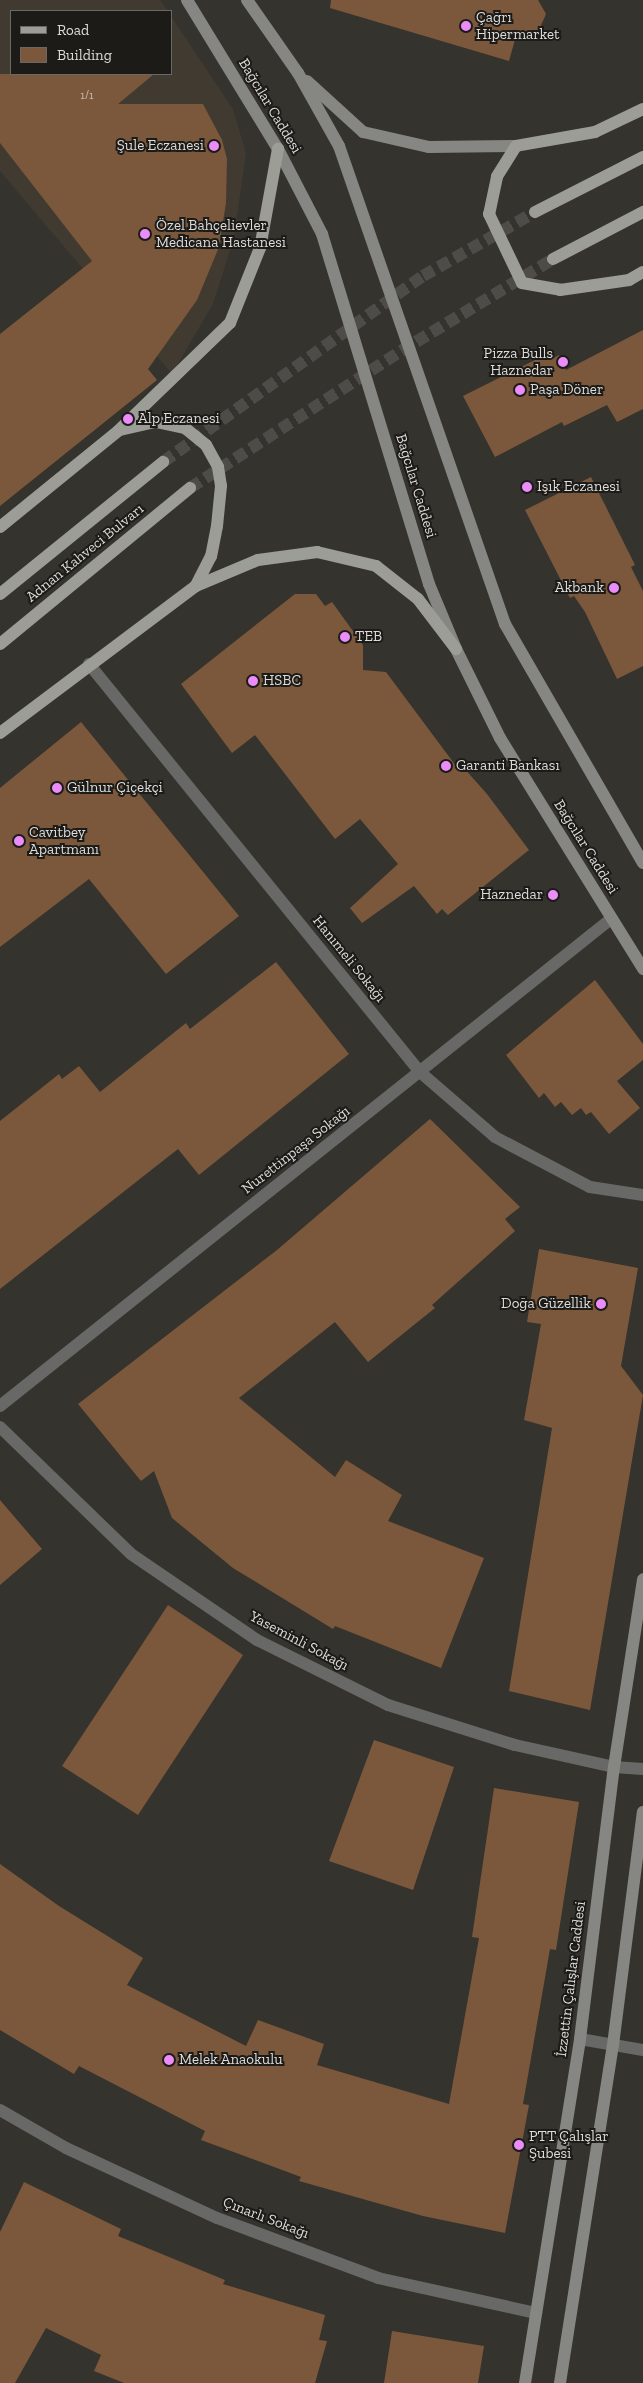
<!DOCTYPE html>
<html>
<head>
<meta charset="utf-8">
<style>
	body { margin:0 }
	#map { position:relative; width:643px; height:2383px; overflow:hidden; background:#35332e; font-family:"Zilla Slab",serif }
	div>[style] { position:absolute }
	.built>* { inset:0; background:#403a30 }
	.building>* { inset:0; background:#7b583b }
	.primary-tunnel>* { height:12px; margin-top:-6px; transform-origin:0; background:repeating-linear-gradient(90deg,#4e4c48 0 12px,transparent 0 18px) }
	.minor>* { height:12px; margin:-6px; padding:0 6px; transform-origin:6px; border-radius:6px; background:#686966 }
	.secondary>* { height:12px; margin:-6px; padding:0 6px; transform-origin:6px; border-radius:6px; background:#868682 }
	.primary>* { height:12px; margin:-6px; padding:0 6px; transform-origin:6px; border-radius:6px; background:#9d9d97 }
	.dots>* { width:14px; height:14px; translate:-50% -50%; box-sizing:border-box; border:2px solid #1c1b18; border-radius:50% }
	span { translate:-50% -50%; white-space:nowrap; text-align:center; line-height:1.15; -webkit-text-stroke:4px #1c1b18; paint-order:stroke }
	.number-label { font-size:12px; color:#c5bbb2 }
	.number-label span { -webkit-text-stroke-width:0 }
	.poi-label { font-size:15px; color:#dedcd9 }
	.left { translate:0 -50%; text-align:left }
	.right { translate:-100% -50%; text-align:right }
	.street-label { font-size:15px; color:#dedcd9 }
	.legend { position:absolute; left:10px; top:10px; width:162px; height:65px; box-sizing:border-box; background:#1c1b18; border:1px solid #6a6865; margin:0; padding:6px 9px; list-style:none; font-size:15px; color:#dedcd9 }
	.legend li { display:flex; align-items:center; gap:10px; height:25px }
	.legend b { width:25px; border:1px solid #6a6865 }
</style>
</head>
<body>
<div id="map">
	<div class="built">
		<i style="clip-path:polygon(0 0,160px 0,168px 11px,11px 11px,11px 74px,171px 74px,171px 16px,233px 109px,246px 153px,234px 238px,213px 304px,172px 374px,0 171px)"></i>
	</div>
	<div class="building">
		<i style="clip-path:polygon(331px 0,538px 0,546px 14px,539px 30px,516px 36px,509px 61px,330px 8px)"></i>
		<i style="clip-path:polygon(0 74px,154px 74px,118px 104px,203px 104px,222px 140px,227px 159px,226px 203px,219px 247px,197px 300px,148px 369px,157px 380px,0 506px,0 334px,92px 261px,0 143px)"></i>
		<i style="clip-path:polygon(643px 330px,643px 409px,617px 422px,607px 405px,564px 426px,562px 422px,495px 457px,463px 396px,549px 353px,552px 359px,559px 355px,566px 370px)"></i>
		<i style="clip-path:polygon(591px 477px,635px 565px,631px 567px,643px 591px,643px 666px,617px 679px,585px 612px,574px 596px,570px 598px,525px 510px)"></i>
		<i style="clip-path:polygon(295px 594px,316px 594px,325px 606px,332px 602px,363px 645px,363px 670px,386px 672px,459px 770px,463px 767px,487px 794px,529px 850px,448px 915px,442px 909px,437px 914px,414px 886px,362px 923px,350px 908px,398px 864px,360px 819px,335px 839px,255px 735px,232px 753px,181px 684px)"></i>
		<i style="clip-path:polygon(81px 722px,239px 916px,166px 974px,89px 879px,0 947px,0 788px)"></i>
		<i style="clip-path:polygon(276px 962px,349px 1054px,199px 1175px,178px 1149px,0 1289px,0 1121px,59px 1074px,62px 1079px,79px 1066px,100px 1092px,186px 1023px,190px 1029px)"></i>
		<i style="clip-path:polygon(595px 980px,643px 1044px,643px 1060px,617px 1081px,640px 1108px,609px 1134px,591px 1112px,586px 1115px,581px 1108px,572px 1115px,561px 1102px,555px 1107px,544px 1093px,539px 1098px,506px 1055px)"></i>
		<i style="clip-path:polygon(430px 1119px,520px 1207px,505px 1219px,515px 1231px,432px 1305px,435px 1308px,368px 1362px,335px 1322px,239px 1398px,335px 1477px,346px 1460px,402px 1495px,388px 1521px,484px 1558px,441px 1668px,335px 1626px,333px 1629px,233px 1568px,172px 1518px,154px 1471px,141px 1481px,78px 1404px,277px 1250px)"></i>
		<i style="clip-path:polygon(539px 1249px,638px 1268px,621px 1366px,643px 1395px,590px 1710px,509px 1691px,552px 1428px,524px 1420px,541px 1324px,527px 1322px)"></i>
		<i style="clip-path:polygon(0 1500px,42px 1549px,0 1585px)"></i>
		<i style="clip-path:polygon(168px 1605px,243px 1655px,138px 1815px,62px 1766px)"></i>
		<i style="clip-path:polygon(374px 1740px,454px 1767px,413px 1890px,329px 1861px)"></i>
		<i style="clip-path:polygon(494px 1788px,579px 1802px,556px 1950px,550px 1949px,523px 2104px,529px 2105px,505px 2233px,423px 2216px,299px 2181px,301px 2177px,201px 2140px,205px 2131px,79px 2066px,74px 2074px,0 2030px,0 1864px,59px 1906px,143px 1958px,127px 1985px,246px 2046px,258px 2020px,324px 2044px,317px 2065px,449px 2104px,479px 1938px,472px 1937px)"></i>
		<i style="clip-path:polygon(24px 2182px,121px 2229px,118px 2236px,225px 2280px,223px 2284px,325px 2315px,319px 2340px,327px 2341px,315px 2383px,124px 2383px,94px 2371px,101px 2355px,46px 2328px,15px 2383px,0 2383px,0 2232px)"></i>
		<i style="clip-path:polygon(392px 2331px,484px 2346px,478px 2383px,384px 2383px)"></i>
	</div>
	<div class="primary-tunnel">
		<i style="left:163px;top:462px;width:320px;rotate:-35.6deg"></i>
		<i style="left:423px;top:276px;width:129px;rotate:-29.7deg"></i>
		<i style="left:190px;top:488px;width:252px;rotate:-33deg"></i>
		<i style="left:401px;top:351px;width:178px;rotate:-31.2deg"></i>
	</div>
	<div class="minor">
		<i style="left:89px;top:664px;width:525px;rotate:50.95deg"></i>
		<i style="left:420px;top:1072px;width:99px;rotate:40.9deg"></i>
		<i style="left:495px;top:1137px;width:107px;rotate:27.8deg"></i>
		<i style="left:590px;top:1187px;width:54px;rotate:8.6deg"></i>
		<i style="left:0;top:1406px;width:781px;rotate:-38.56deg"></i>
		<i style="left:0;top:1427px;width:182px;rotate:44.1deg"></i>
		<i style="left:131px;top:1554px;width:153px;rotate:34.3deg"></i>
		<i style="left:257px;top:1640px;width:146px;rotate:26.4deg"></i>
		<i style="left:388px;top:1705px;width:133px;rotate:17.5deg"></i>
		<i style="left:515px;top:1745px;width:101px;rotate:12.5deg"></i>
		<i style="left:614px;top:1767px;width:29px;rotate:4deg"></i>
		<i style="left:580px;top:2039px;width:64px;rotate:9.9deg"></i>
		<i style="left:0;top:2110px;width:76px;rotate:29.9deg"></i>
		<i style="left:66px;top:2148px;width:166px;rotate:24.9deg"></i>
		<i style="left:217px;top:2218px;width:172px;rotate:20.4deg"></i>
		<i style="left:378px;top:2278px;width:162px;rotate:12.5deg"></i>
	</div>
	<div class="secondary">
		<i style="left:187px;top:0;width:175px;rotate:58.6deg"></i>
		<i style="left:278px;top:149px;width:96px;rotate:62.6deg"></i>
		<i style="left:322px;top:234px;width:366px;rotate:73deg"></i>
		<i style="left:429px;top:584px;width:70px;rotate:67.4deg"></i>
		<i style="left:456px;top:649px;width:99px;rotate:63.7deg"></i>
		<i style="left:500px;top:738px;width:272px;rotate:58.2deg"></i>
		<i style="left:247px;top:0;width:89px;rotate:55.1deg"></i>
		<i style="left:298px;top:73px;width:84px;rotate:60.7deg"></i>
		<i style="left:339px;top:146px;width:506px;rotate:70.85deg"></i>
		<i style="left:505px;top:624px;width:276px;rotate:60deg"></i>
		<i style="left:307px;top:81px;width:76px;rotate:42.3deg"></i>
		<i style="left:363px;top:132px;width:68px;rotate:12.8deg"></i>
		<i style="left:429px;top:147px;width:87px;rotate:-0.7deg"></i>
		<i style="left:525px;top:2383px;width:348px;rotate:-80.9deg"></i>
		<i style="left:580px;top:2039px;width:274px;rotate:-82.9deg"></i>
		<i style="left:614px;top:1767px;width:190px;rotate:-81.2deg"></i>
		<i style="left:560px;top:2383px;width:342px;rotate:-81.1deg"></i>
		<i style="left:613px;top:2045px;width:235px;rotate:-82.7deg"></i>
	</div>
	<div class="primary">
		<i style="left:643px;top:109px;width:53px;rotate:154.4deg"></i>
		<i style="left:595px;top:132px;width:80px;rotate:170deg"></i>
		<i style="left:516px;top:146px;width:36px;rotate:122deg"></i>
		<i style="left:497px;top:177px;width:38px;rotate:102deg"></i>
		<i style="left:489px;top:214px;width:76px;rotate:64.4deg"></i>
		<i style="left:522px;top:283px;width:39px;rotate:10deg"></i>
		<i style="left:560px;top:290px;width:70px;rotate:-8.2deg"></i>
		<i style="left:629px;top:280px;width:16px;rotate:-30deg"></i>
		<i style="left:535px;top:212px;width:121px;rotate:-27deg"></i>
		<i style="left:553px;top:259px;width:102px;rotate:-27.6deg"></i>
		<i style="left:120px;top:430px;width:37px;rotate:-13deg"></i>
		<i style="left:156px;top:422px;width:30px;rotate:12deg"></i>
		<i style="left:185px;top:428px;width:27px;rotate:39deg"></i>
		<i style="left:206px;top:445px;width:25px;rotate:61deg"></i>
		<i style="left:218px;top:467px;width:19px;rotate:81deg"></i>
		<i style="left:221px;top:486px;width:40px;rotate:95.7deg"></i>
		<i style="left:217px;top:526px;width:31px;rotate:101deg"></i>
		<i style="left:211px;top:556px;width:34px;rotate:117deg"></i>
		<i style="left:0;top:527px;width:152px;rotate:-39.1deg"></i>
		<i style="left:118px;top:431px;width:156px;rotate:-44deg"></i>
		<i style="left:230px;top:323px;width:81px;rotate:-68.2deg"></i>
		<i style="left:260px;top:248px;width:101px;rotate:-79.7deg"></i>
		<i style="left:0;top:594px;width:210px;rotate:-39deg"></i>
		<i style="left:0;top:644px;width:246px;rotate:-39.4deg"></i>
		<i style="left:0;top:733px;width:245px;rotate:-36.9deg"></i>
		<i style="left:196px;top:586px;width:67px;rotate:-22.8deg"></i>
		<i style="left:258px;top:560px;width:60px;rotate:-7.7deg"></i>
		<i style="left:317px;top:552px;width:61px;rotate:13.3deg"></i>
		<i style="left:376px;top:566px;width:53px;rotate:38.2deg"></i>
		<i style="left:418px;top:599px;width:63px;rotate:52.8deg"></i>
	</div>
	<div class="dots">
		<i style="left:466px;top:26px;background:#ec8cfa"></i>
		<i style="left:214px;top:146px;background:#ec8cfa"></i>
		<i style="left:145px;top:234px;background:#ec8cfa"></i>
		<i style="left:563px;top:362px;background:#ec8cfa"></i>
		<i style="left:520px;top:390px;background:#ec8cfa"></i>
		<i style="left:128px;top:419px;background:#ec8cfa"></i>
		<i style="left:527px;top:487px;background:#ec8cfa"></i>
		<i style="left:614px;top:588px;background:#ec8cfa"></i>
		<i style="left:345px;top:637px;background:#ec8cfa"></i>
		<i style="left:253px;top:681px;background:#ec8cfa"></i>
		<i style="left:446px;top:766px;background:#ec8cfa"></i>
		<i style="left:57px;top:788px;background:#ec8cfa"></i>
		<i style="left:19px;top:841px;background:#ec8cfa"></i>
		<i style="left:553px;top:895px;background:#ec8cfa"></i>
		<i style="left:601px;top:1304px;background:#ec8cfa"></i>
		<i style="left:169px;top:2060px;background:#ec8cfa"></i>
		<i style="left:519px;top:2145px;background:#ec8cfa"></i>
	</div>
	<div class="number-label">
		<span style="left:87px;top:96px">1/1</span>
	</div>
	<div class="poi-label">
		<span class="left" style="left:476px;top:26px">Çağrı<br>Hipermarket</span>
		<span class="right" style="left:204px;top:146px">Şule Eczanesi</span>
		<span class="left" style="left:156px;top:234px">Özel Bahçelievler<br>Medicana Hastanesi</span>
		<span class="right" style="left:553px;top:362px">Pizza Bulls<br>Haznedar</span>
		<span class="left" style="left:530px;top:390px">Paşa Döner</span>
		<span class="left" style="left:138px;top:419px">Alp Eczanesi</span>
		<span class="left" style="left:537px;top:487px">Işık Eczanesi</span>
		<span class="right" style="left:604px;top:588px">Akbank</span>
		<span class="left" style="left:355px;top:637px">TEB</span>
		<span class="left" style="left:263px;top:681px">HSBC</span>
		<span class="left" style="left:456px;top:766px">Garanti Bankası</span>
		<span class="left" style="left:67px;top:788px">Gülnur Çiçekçi</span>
		<span class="left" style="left:29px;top:841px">Cavitbey<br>Apartmanı</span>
		<span class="right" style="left:543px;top:895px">Haznedar</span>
		<span class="right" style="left:591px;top:1304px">Doğa Güzellik</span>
		<span class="left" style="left:179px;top:2060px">Melek Anaokulu</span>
		<span class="left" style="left:529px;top:2145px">PTT Çalışlar<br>Şubesi</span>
	</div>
	<div class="street-label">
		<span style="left:270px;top:106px;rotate:59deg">Bağcılar Caddesi</span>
		<span style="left:416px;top:486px;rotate:73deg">Bağcılar Caddesi</span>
		<span style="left:85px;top:553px;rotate:-39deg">Adnan Kahveci Bulvarı</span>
		<span style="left:586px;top:847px;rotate:58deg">Bağcılar Caddesi</span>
		<span style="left:349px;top:959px;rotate:51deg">Hanımeli Sokağı</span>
		<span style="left:296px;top:1150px;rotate:-38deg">Nurettinpaşa Sokağı</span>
		<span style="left:299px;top:1641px;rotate:28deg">Yaseminli Sokağı</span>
		<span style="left:571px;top:1979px;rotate:-83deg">İzzettin Çalışlar Caddesi</span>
		<span style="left:266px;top:2218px;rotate:21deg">Çınarlı Sokağı</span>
	</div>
	<ul class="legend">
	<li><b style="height:6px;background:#9d9d97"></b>Road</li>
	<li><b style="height:14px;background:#7b583b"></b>Building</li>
	</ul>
</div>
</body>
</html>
